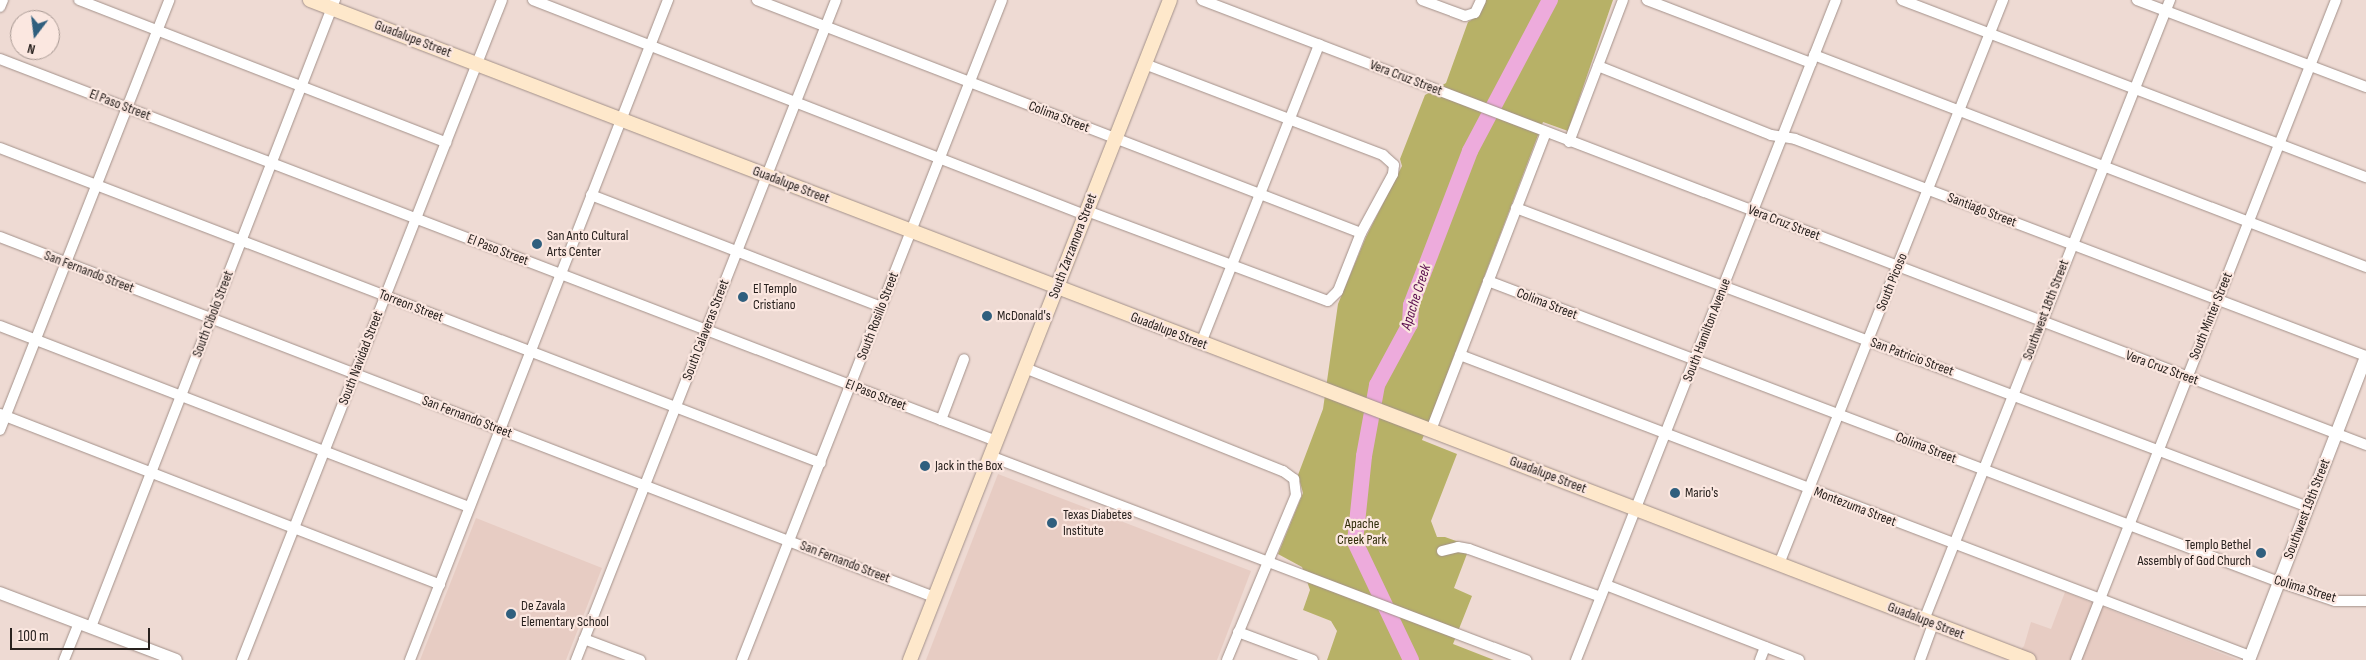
<!DOCTYPE html>
<html>
<head>
<meta charset="utf-8">
<style>
	body { margin:0 }
	#map { position:relative; width:2366px; height:660px; overflow:hidden; background:#eedad3; font-family:"Sofia Sans Condensed",sans-serif }
	div>[style] { position:absolute }
	.built>* { inset:0; background:#e7ccc3 }
	.green>* { inset:0; background:#b7b167 }
	.river>* { height:16px; margin:-8px; padding:0 8px; transform-origin:8px; border-radius:8px; background:#edabdc }
	.roads { filter:drop-shadow(0 0 1px #a3918a) drop-shadow(0 0 1px #a3918a) }
	.minor>* { height:10px; margin:-5px; padding:0 5px; transform-origin:5px; border-radius:5px; background:#fff }
	.tertiary>* { height:12px; margin:-6px; padding:0 6px; transform-origin:6px; border-radius:6px; background:#fff }
	.secondary>* { height:14px; margin:-7px; padding:0 7px; transform-origin:7px; border-radius:7px; background:#fee8cb }
	.dots>* { width:14px; height:14px; translate:-50% -50%; box-sizing:border-box; border:2px solid #fbe7e0; border-radius:50% }
	span { translate:-50% -50%; white-space:nowrap; text-align:center; line-height:1.15; -webkit-text-stroke:4.5px #fbe7e0; paint-order:stroke }
	.street-label { font-size:14px; color:#28211e }
	.poi-label { font-size:14px; color:#28211e }
	.left { translate:0 -50%; text-align:left }
	.right { translate:-100% -50%; text-align:right }
	.park-label { font-size:14px; color:#312e0b }
	.water-label { font-size:15px; color:#580a4c; font-style:italic }
	.north { position:absolute; left:10px; top:10px; width:50px; height:50px; box-sizing:border-box; background:#fbe7e0; border:1px solid #a79892; border-radius:50%; rotate:195deg; font-size:14px; font-weight:700; line-height:20px; text-align:center; color:#28211e }
	.north::after { content:''; display:block; margin:auto; width:18px; height:22px; background:#305f7e; clip-path:polygon(50% 0,100% 100%,50% 72%,0 100%) }
	.scale { position:absolute; left:10px; top:628px; width:140px; height:22px; box-sizing:border-box; border:2px solid #28211e; border-top:0; padding-left:6px; font-size:15px; line-height:18px; white-space:nowrap; color:#28211e; -webkit-text-stroke:4px #fbe7e0; paint-order:stroke }
</style>
</head>
<body>
<div id="map">
	<div class="built">
		<i style="clip-path:polygon(998px 474px,1251px 571px,1217px 660px,926px 660px)"></i>
		<i style="clip-path:polygon(476px 518px,602px 568px,566px 660px,420px 660px)"></i>
		<i style="clip-path:polygon(2065px 592px,2238px 660px,2011px 660px,2024px 646px,2031px 622px,2051px 629px)"></i>
	</div>
	<div class="green">
		<i style="clip-path:polygon(1485px 0,1613px 0,1568px 131px,1543px 122px,1422px 440px,1457px 454px,1431px 521px,1437px 537px,1445px 537px,1470px 546px,1454px 588px,1472px 596px,1453px 644px,1494px 660px,1327px 660px,1337px 631px,1331px 621px,1303px 610px,1310px 590px,1302px 567px,1278px 554px,1303px 493px,1298px 475px,1323px 409px,1338px 304px,1366px 237px,1402px 166px,1400px 159px,1425px 95px,1446px 83px,1468px 22px,1479px 15px)"></i>
	</div>
	<div class="river">
		<i style="left:1411px;top:660px;width:131px;rotate:-115.4deg"></i>
		<i style="left:1355px;top:542px;width:86px;rotate:-84deg"></i>
		<i style="left:1364px;top:456px;width:72px;rotate:-79.6deg"></i>
		<i style="left:1377px;top:385px;width:69px;rotate:-61.6deg"></i>
		<i style="left:1410px;top:324px;width:19px;rotate:-87deg"></i>
		<i style="left:1411px;top:305px;width:165px;rotate:-69deg"></i>
		<i style="left:1470px;top:151px;width:171px;rotate:-62.1deg"></i>
	</div>
	<div class="roads">
		<div class="minor">
			<i style="left:79px;top:0;width:394px;rotate:21.2deg"></i>
			<i style="left:533px;top:0;width:592px;rotate:21.28deg"></i>
			<i style="left:757px;top:0;width:647px;rotate:21.09deg"></i>
			<i style="left:1202px;top:0;width:1246px;rotate:20.92deg"></i>
			<i style="left:1422px;top:0;width:46px;rotate:20.4deg"></i>
			<i style="left:1465px;top:16px;width:10px;rotate:-17deg"></i>
			<i style="left:1475px;top:13px;width:14px;rotate:-65deg"></i>
			<i style="left:1647px;top:0;width:176px;rotate:21deg"></i>
			<i style="left:1902px;top:0;width:497px;rotate:20.9deg"></i>
			<i style="left:2137px;top:0;width:245px;rotate:20.8deg"></i>
			<i style="left:0;top:7px;width:8px;rotate:-67deg"></i>
			<i style="left:1814px;top:55px;width:591px;rotate:21.01deg"></i>
			<i style="left:0;top:59px;width:1067px;rotate:20.98deg"></i>
			<i style="left:1598px;top:66px;width:186px;rotate:21.7deg"></i>
			<i style="left:1771px;top:135px;width:24px;rotate:9deg"></i>
			<i style="left:1795px;top:139px;width:611px;rotate:20.81deg"></i>
			<i style="left:1569px;top:142px;width:152px;rotate:-69.2deg"></i>
			<i style="left:0;top:148px;width:879px;rotate:20.99deg"></i>
			<i style="left:591px;top:195px;width:311px;rotate:21.1deg"></i>
			<i style="left:1516px;top:208px;width:847px;rotate:20.68deg"></i>
			<i style="left:1087px;top:211px;width:257px;rotate:20.5deg"></i>
			<i style="left:1328px;top:301px;width:14px;rotate:-45deg"></i>
			<i style="left:1338px;top:291px;width:62px;rotate:-68.4deg"></i>
			<i style="left:1361px;top:233px;width:67px;rotate:-61.5deg"></i>
			<i style="left:1393px;top:174px;width:9px;rotate:-84deg"></i>
			<i style="left:1394px;top:165px;width:15px;rotate:-138deg"></i>
			<i style="left:1383px;top:155px;width:255px;rotate:-159.1deg"></i>
			<i style="left:0;top:237px;width:1001px;rotate:21.08deg"></i>
			<i style="left:1488px;top:281px;width:846px;rotate:20.83deg"></i>
			<i style="left:2279px;top:582px;width:59px;rotate:18.7deg"></i>
			<i style="left:2335px;top:601px;width:31px"></i>
			<i style="left:0;top:326px;width:503px;rotate:21.1deg"></i>
			<i style="left:1201px;top:343px;width:321px;rotate:-68.4deg"></i>
			<i style="left:1460px;top:355px;width:845px;rotate:20.86deg"></i>
			<i style="left:1025px;top:368px;width:278px;rotate:21.8deg"></i>
			<i style="left:1283px;top:471px;width:14px;rotate:36deg"></i>
			<i style="left:1294px;top:479px;width:16px;rotate:83deg"></i>
			<i style="left:1296px;top:495px;width:179px;rotate:112.7deg"></i>
			<i style="left:0;top:414px;width:472px;rotate:21.2deg"></i>
			<i style="left:941px;top:420px;width:65px;rotate:-69.3deg"></i>
			<i style="left:0;top:430px;width:462px;rotate:-68.5deg"></i>
			<i style="left:1431px;top:430px;width:319px;rotate:-68.9deg"></i>
			<i style="left:990px;top:456px;width:574px;rotate:20.84deg"></i>
			<i style="left:1442px;top:551px;width:16px;rotate:-14deg"></i>
			<i style="left:1458px;top:547px;width:11px;rotate:10deg"></i>
			<i style="left:1469px;top:549px;width:140px;rotate:20deg"></i>
			<i style="left:1779px;top:564px;width:607px;rotate:-68.34deg"></i>
			<i style="left:1606px;top:585px;width:207px;rotate:21.2deg"></i>
			<i style="left:1924px;top:620px;width:667px;rotate:-68.36deg"></i>
			<i style="left:91px;top:627px;width:673px;rotate:-68.74deg"></i>
			<i style="left:1238px;top:632px;width:80px;rotate:20.5deg"></i>
			<i style="left:584px;top:639px;width:60px;rotate:20.6deg"></i>
			<i style="left:64px;top:660px;width:40px;rotate:-68deg"></i>
			<i style="left:242px;top:660px;width:709px;rotate:-68.5deg"></i>
			<i style="left:410px;top:660px;width:709px;rotate:-68.65deg"></i>
			<i style="left:576px;top:660px;width:709px;rotate:-68.5deg"></i>
			<i style="left:742px;top:660px;width:709px;rotate:-68.5deg"></i>
			<i style="left:1576px;top:660px;width:709px;rotate:-68.5deg"></i>
			<i style="left:1760px;top:660px;width:14px;rotate:-69deg"></i>
			<i style="left:1920px;top:660px;width:38px;rotate:-70deg"></i>
			<i style="left:2076px;top:660px;width:709px;rotate:-68.5deg"></i>
		</div>
		<div class="tertiary">
			<i style="left:0;top:593px;width:188px;rotate:20.8deg"></i>
			<i style="left:2249px;top:660px;width:325px;rotate:-68.9deg"></i>
		</div>
		<div class="secondary">
			<i style="left:310px;top:0;width:1841px;rotate:21deg"></i>
			<i style="left:910px;top:660px;width:709px;rotate:-68.5deg"></i>
		</div>
	</div>
	<div class="dots">
		<i style="left:537px;top:244px;background:#305f7e"></i>
		<i style="left:743px;top:297px;background:#305f7e"></i>
		<i style="left:987px;top:316px;background:#305f7e"></i>
		<i style="left:925px;top:466px;background:#305f7e"></i>
		<i style="left:1675px;top:493px;background:#305f7e"></i>
		<i style="left:1052px;top:523px;background:#305f7e"></i>
		<i style="left:2261px;top:553px;background:#305f7e"></i>
		<i style="left:511px;top:614px;background:#305f7e"></i>
	</div>
	<div class="street-label">
		<span style="left:413px;top:39px;rotate:21deg">Guadalupe Street</span>
		<span style="left:1406px;top:78px;rotate:21deg">Vera Cruz Street</span>
		<span style="left:120px;top:105px;rotate:21deg">El Paso Street</span>
		<span style="left:1059px;top:117px;rotate:21deg">Colima Street</span>
		<span style="left:791px;top:185px;rotate:21deg">Guadalupe Street</span>
		<span style="left:1982px;top:210px;rotate:21deg">Santiago Street</span>
		<span style="left:1784px;top:223px;rotate:21deg">Vera Cruz Street</span>
		<span style="left:1073px;top:246px;rotate:-69deg">South Zarzamora Street</span>
		<span style="left:498px;top:250px;rotate:21deg">El Paso Street</span>
		<span style="left:89px;top:272px;rotate:21deg">San Fernando Street</span>
		<span style="left:1892px;top:282px;rotate:-68deg">South Picoso</span>
		<span style="left:1547px;top:304px;rotate:21deg">Colima Street</span>
		<span style="left:411px;top:306px;rotate:21deg">Torreon Street</span>
		<span style="left:2046px;top:310px;rotate:-69deg">Southwest 18th Street</span>
		<span style="left:213px;top:314px;rotate:-69deg">South Cibolo Street</span>
		<span style="left:878px;top:316px;rotate:-69deg">South Rosillo Street</span>
		<span style="left:2211px;top:316px;rotate:-68deg">South Minter Street</span>
		<span style="left:706px;top:330px;rotate:-69deg">South Calaveras Street</span>
		<span style="left:1707px;top:330px;rotate:-69deg">South Hamilton Avenue</span>
		<span style="left:1169px;top:331px;rotate:21deg">Guadalupe Street</span>
		<span style="left:1912px;top:357px;rotate:20deg">San Patricio Street</span>
		<span style="left:361px;top:358px;rotate:-69deg">South Navidad Street</span>
		<span style="left:2162px;top:368px;rotate:20deg">Vera Cruz Street</span>
		<span style="left:876px;top:395px;rotate:21deg">El Paso Street</span>
		<span style="left:467px;top:417px;rotate:21deg">San Fernando Street</span>
		<span style="left:1926px;top:448px;rotate:21deg">Colima Street</span>
		<span style="left:1548px;top:475px;rotate:21deg">Guadalupe Street</span>
		<span style="left:1855px;top:507px;rotate:21deg">Montezuma Street</span>
		<span style="left:2307px;top:509px;rotate:-69deg">Southwest 19th Street</span>
		<span style="left:845px;top:562px;rotate:21deg">San Fernando Street</span>
		<span style="left:2305px;top:589px;rotate:17deg">Colima Street</span>
		<span style="left:1926px;top:621px;rotate:21deg">Guadalupe Street</span>
	</div>
	<div class="poi-label">
		<span class="left" style="left:547px;top:244px">San Anto Cultural<br>Arts Center</span>
		<span class="left" style="left:753px;top:297px">El Templo<br>Cristiano</span>
		<span class="left" style="left:997px;top:316px">McDonald's</span>
		<span class="left" style="left:935px;top:466px">Jack in the Box</span>
		<span class="left" style="left:1685px;top:493px">Mario's</span>
		<span class="left" style="left:1063px;top:523px">Texas Diabetes<br>Institute</span>
		<span class="right" style="left:2251px;top:553px">Templo Bethel<br>Assembly of God Church</span>
		<span class="left" style="left:521px;top:614px">De Zavala<br>Elementary School</span>
	</div>
	<div class="park-label">
		<span style="left:1362px;top:532px">Apache<br>Creek Park</span>
	</div>
	<div class="water-label">
		<span style="left:1416px;top:297px;rotate:-72deg">Apache Creek</span>
	</div>
	<div class="north">N</div>
	<div class="scale">100 m</div>
</div>
</body>
</html>
